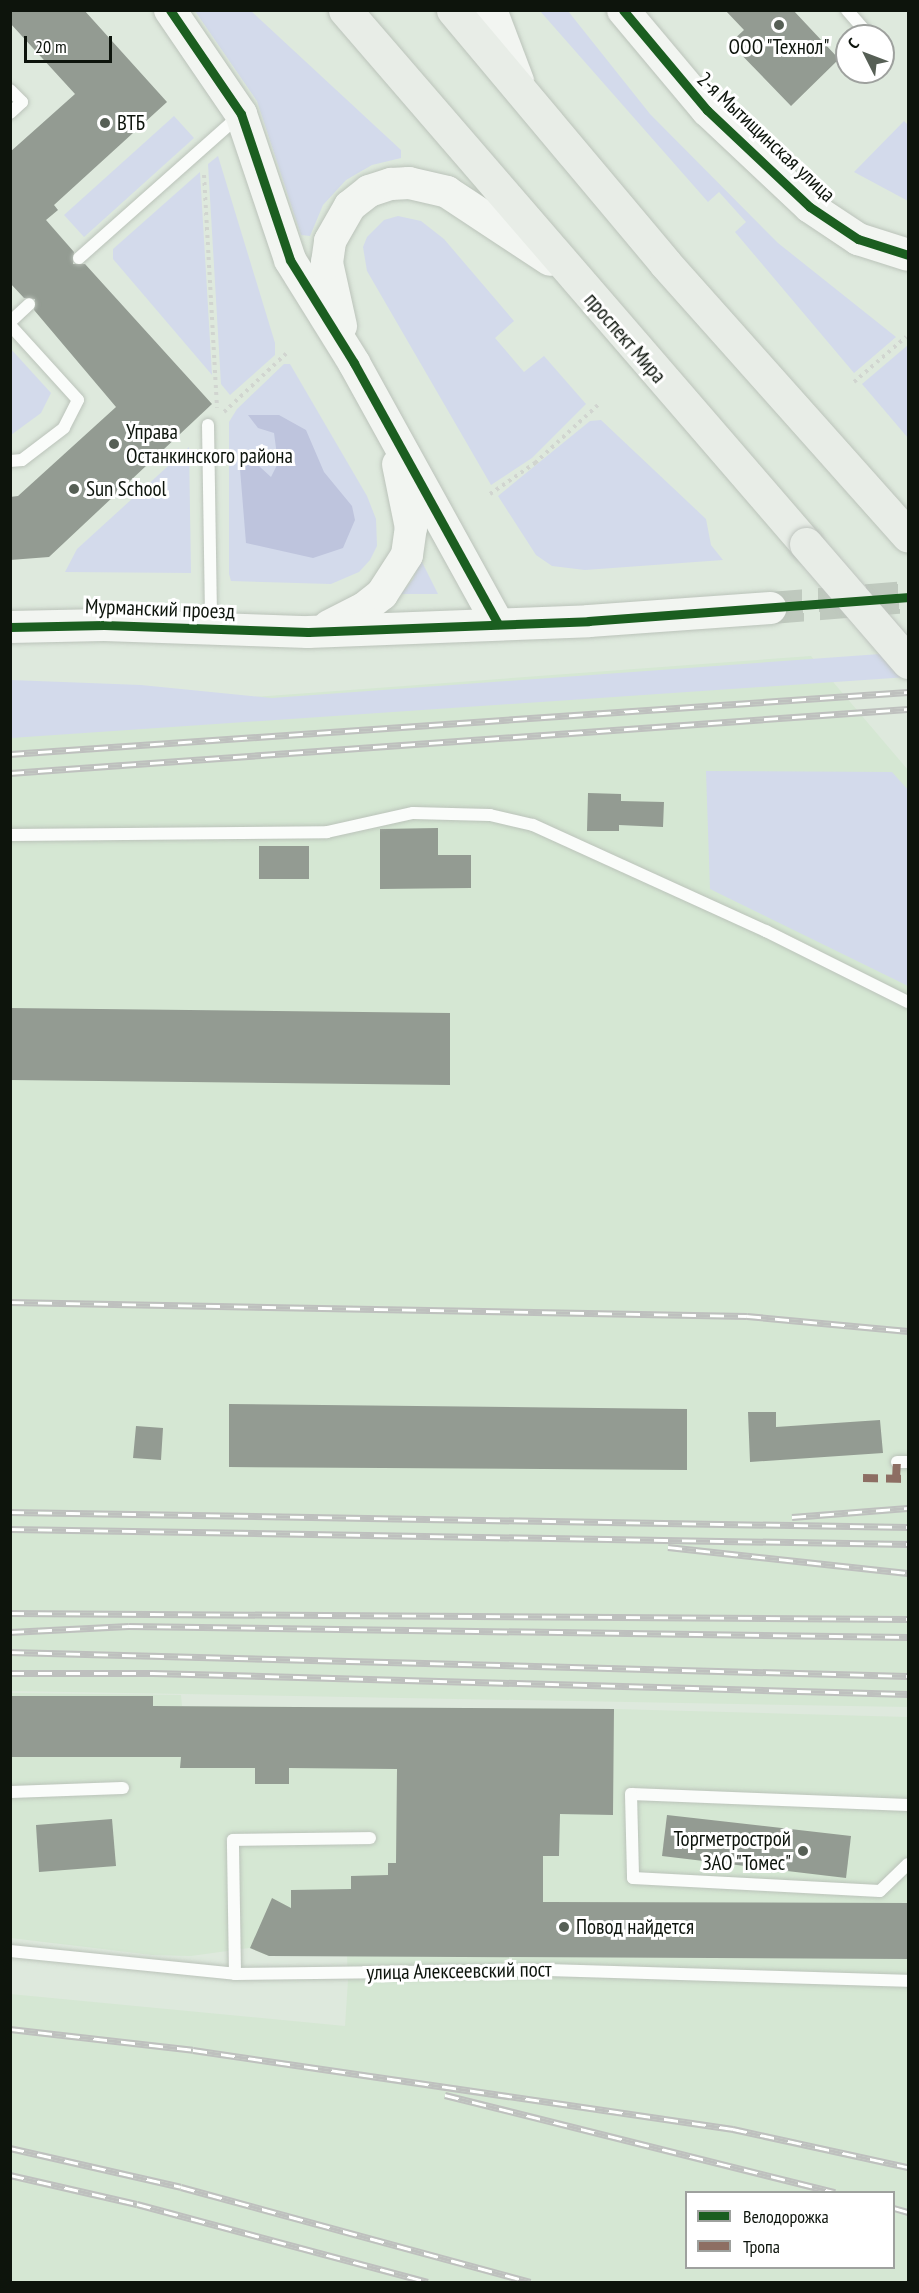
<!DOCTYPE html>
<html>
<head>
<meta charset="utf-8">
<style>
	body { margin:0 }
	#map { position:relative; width:919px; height:2293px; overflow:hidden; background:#dee9dd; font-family:"PT Sans Narrow",sans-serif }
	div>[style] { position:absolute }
	.built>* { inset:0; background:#d5e7d3 }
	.green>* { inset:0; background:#d3daeb }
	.forest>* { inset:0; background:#bec4dd }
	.building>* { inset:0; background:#939b92 }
	.secondary-tunnel>* { height:32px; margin-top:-16px; transform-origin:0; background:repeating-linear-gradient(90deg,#bfc9be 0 32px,transparent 0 48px) }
	.path>* { height:4px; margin-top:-2px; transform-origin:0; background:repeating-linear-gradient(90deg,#d1d5d0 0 3px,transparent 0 7.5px) }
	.roads { filter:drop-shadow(0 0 2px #bbc3ba) drop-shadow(0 0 2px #bbc3ba) }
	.lane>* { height:12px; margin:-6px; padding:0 6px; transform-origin:6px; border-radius:6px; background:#fafcfa }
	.secondary>* { height:32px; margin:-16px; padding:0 16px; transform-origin:16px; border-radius:16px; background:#f2f5f1 }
	.primary>* { height:33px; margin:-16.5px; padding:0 16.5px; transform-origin:16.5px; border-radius:16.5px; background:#e8ede7 }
	.rail>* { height:7px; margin-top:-3.5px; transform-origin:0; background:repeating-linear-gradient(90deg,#fff 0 14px,#bec0be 0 28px); box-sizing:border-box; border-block:2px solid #bec0be }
	.bridges { filter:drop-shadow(0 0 2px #bec4be) drop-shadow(0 0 2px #bec4be) }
	.primary-bridge>* { height:33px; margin:-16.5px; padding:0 16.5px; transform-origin:16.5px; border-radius:16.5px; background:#e8ede7 }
	.quiet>* { height:8px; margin-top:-4px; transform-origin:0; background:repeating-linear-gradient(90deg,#8d6e63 0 15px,transparent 0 23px) }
	.cycleway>* { height:9px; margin:-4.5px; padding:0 4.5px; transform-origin:4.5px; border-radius:4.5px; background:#1b5e20 }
	.dots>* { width:16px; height:16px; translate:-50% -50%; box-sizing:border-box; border:3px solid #fff; border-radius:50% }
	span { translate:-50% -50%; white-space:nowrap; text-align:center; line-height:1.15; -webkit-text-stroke:6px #fff; paint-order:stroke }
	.poi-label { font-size:21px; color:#0d140c }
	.left { translate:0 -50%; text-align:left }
	.right { translate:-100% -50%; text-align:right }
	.street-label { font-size:21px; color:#0d140c }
	.frame { position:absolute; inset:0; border:12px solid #0d140c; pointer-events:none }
	.legend { position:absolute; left:685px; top:2191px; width:210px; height:78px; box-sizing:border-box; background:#fff; border:2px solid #9ea19e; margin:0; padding:8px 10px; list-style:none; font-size:18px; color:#0d140c }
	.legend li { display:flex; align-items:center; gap:12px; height:30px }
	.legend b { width:30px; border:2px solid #9ea19e }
	.north { position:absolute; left:835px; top:24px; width:60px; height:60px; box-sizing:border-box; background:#fff; border:2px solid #9ea19e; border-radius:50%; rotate:312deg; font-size:16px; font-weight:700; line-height:24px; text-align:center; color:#0d140c }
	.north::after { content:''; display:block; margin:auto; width:21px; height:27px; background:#565f55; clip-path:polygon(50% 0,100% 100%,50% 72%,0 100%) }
	.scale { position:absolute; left:24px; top:36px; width:88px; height:27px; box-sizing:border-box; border:3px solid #0d140c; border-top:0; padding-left:8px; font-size:18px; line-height:21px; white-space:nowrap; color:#0d140c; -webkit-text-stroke:4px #fff; paint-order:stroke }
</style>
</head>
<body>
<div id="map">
	<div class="built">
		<i style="clip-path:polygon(811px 656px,908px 770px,908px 1707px,11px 1691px,11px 715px)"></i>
		<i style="clip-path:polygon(evenodd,11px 1693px,181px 1695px,182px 1706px,614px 1709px,908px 1717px,908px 2282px,11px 2282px,10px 1994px,345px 2026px,348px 1980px,347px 1955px,269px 1956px,249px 1948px,191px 1956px,152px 1955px,11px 1938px,11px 1693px,686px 2192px,894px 2192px,894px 2268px,686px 2268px,686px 2192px)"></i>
	</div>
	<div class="green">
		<i style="clip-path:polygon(195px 11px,251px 11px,401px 150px,401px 158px,372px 165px,346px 180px,323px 205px,310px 236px,301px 235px,257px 101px)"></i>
		<i style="clip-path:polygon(540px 11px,568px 11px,650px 114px,778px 243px,896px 337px,854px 373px,735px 232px,746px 222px,719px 192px,708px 202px)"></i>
		<i style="clip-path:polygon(174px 116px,194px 138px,84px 237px,64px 215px)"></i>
		<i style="clip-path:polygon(904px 121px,908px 125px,908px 201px,854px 172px)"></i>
		<i style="clip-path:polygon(218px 156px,275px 343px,275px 355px,230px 395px,221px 384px,208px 164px)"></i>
		<i style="clip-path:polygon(200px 172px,212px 375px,113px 259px,113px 249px)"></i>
		<i style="clip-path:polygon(398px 216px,421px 221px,444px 239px,514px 321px,495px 338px,524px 372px,544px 356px,586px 404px,532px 458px,491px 485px,367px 271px,363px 247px,367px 237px,384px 220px)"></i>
		<i style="clip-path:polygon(908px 345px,908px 438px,862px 384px)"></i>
		<i style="clip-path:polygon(10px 348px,51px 393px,41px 413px,11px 435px)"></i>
		<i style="clip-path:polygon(284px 364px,290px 364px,367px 496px,376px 519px,377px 546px,370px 560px,359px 572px,331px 584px,231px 581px,229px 574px,229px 422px,237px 409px)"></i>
		<i style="clip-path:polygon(601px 420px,706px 519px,711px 545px,723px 560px,585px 570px,552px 566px,536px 555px,498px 496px,590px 421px)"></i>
		<i style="clip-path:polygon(189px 447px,191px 573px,65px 572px,77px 549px)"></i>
		<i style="clip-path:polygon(421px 560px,438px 594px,401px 594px,413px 579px)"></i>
		<i style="clip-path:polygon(908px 652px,908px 677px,11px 738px,11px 680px,141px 685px,272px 698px)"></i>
		<i style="clip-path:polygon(706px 771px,892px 772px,908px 790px,908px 986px,710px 889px)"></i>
	</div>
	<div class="forest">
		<i style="clip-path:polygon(248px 415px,279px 415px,306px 430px,324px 472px,352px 506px,355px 520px,343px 548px,313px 558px,246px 543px,240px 469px,249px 457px,271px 477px,278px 463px,274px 433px,258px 428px)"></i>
	</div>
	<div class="building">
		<i style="clip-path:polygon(10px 10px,84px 10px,167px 102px,54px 205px,58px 210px,46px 220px,74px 252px,73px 264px,85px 264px,212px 404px,49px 557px,10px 560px,10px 497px,18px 496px,116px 407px,34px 310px,35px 299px,24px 298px,10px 283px,10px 152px,75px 94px,10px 23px)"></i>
		<i style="clip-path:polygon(725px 10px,793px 10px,839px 59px,791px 106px,730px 43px,744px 30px)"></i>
		<i style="clip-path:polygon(588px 793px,621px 794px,621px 801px,664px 802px,663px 827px,619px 825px,619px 831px,587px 831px)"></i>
		<i style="clip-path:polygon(438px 828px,438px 855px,471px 855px,471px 888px,380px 889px,380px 829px)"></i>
		<i style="clip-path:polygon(259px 846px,309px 846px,309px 879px,259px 879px)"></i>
		<i style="clip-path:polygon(10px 1008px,450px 1013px,450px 1085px,10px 1080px)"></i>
		<i style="clip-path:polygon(229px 1404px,687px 1409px,687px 1470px,229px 1467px)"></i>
		<i style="clip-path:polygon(748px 1412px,776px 1412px,776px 1427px,880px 1420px,883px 1453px,750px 1462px)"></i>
		<i style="clip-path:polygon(136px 1426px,163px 1428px,161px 1460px,133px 1458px)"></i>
		<i style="clip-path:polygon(10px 1696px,153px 1696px,153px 1706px,614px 1709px,613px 1815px,560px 1814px,559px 1856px,543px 1856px,543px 1902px,909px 1903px,909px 1959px,269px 1956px,250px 1948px,272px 1898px,291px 1908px,291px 1890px,351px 1889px,351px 1876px,388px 1875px,388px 1863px,396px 1863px,397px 1769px,289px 1768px,289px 1784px,255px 1784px,255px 1768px,180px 1768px,181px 1757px,10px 1757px)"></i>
		<i style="clip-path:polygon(667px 1815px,851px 1836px,846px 1878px,662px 1856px)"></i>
		<i style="clip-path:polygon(112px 1819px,116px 1866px,39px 1872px,36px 1825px)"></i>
	</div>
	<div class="secondary-tunnel">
		<i style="left:771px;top:608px;width:137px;rotate:-4.6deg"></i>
	</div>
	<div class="path">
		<i style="left:204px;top:175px;width:233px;rotate:86.8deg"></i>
		<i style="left:854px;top:382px;width:69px;rotate:-40.9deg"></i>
		<i style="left:224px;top:412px;width:89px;rotate:-43.2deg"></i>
		<i style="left:490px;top:494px;width:55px;rotate:-34.6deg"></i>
		<i style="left:535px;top:463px;width:90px;rotate:-42.7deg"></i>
	</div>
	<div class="roads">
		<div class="lane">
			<i style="left:847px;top:10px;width:35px;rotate:49deg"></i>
			<i style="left:10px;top:90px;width:17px;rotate:45deg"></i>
			<i style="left:22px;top:102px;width:16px;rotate:137deg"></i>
			<i style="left:79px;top:258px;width:215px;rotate:-41.6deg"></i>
			<i style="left:10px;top:322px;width:26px;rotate:-43deg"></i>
			<i style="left:10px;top:325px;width:101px;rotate:47.8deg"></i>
			<i style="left:78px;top:400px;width:31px;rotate:117deg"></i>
			<i style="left:64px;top:428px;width:53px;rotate:142.7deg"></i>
			<i style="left:22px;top:460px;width:12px;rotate:175deg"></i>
			<i style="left:208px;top:425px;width:202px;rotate:89.1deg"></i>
			<i style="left:10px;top:835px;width:317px;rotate:-0.5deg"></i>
			<i style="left:327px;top:832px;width:88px;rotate:-12.5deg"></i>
			<i style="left:413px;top:813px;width:77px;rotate:1.5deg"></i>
			<i style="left:490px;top:815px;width:44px;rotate:13.1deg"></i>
			<i style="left:533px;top:825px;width:256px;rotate:24.5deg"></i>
			<i style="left:766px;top:931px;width:159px;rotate:26.6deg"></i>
			<i style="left:897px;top:1462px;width:11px"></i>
			<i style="left:10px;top:1792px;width:113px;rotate:-2deg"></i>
			<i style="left:908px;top:1805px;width:277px;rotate:-177.7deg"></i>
			<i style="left:631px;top:1794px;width:84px;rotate:88.6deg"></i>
			<i style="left:633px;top:1878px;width:247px;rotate:3deg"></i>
			<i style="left:880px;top:1891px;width:39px;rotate:-44deg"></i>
			<i style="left:10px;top:1951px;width:226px;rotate:5.8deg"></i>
			<i style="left:235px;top:1974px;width:310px;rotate:-0.7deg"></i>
			<i style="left:545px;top:1970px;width:363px;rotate:1.7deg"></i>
			<i style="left:235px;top:1974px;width:134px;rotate:-90.9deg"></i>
			<i style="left:233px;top:1840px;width:137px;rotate:-0.8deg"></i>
		</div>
		<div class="secondary">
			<i style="left:170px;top:10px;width:126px;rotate:55.7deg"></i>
			<i style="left:241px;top:114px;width:154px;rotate:71.4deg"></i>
			<i style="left:290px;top:260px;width:121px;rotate:58.1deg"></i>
			<i style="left:354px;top:363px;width:298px;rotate:61.1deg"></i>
			<i style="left:491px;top:10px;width:76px;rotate:69.2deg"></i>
			<i style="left:623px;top:10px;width:131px;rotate:50deg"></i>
			<i style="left:707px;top:110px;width:141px;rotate:43.3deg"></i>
			<i style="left:810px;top:207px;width:58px;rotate:33.7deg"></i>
			<i style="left:858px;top:239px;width:52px;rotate:17.7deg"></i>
			<i style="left:341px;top:326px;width:65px;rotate:-102.5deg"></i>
			<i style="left:327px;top:263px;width:22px;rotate:-82deg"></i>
			<i style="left:330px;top:241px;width:40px;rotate:-60.3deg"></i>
			<i style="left:350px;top:206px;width:24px;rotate:-38deg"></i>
			<i style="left:369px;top:191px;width:23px;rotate:-18deg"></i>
			<i style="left:391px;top:184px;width:18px;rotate:-3deg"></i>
			<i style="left:409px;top:183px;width:39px;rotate:13deg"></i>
			<i style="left:447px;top:192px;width:123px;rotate:33.4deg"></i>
			<i style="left:329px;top:626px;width:38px;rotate:-27deg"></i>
			<i style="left:363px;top:609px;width:24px;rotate:-38deg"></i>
			<i style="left:382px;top:594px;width:46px;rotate:-57.3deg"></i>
			<i style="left:407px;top:555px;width:27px;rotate:-82deg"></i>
			<i style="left:411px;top:528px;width:65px;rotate:-101.5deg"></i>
			<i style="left:10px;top:627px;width:94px;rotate:-1.2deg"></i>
			<i style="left:104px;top:625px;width:204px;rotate:2deg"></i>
			<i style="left:308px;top:632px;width:281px;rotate:-2.2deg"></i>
			<i style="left:589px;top:621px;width:182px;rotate:-4.1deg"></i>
		</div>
		<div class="primary">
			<i style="left:345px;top:10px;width:705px;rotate:49.2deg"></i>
			<i style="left:453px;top:10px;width:330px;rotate:50deg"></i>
			<i style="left:665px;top:263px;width:365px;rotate:48.3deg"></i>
		</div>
	</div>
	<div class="rail">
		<i style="left:10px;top:754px;width:900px;rotate:-3.95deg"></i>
		<i style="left:10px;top:773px;width:900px;rotate:-4.08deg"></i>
		<i style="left:10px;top:1302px;width:737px;rotate:1.09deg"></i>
		<i style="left:747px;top:1316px;width:162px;rotate:5.3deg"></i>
		<i style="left:10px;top:1512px;width:898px;rotate:0.96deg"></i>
		<i style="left:792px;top:1517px;width:116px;rotate:-4.4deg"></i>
		<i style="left:10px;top:1529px;width:898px;rotate:0.96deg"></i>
		<i style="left:668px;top:1547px;width:241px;rotate:6.2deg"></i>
		<i style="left:10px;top:1613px;width:898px;rotate:0.38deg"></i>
		<i style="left:10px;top:1632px;width:119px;rotate:-2.9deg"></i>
		<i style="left:129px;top:1626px;width:779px;rotate:0.81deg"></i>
		<i style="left:10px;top:1652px;width:898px;rotate:1.53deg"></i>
		<i style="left:10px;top:1673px;width:143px"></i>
		<i style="left:153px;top:1673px;width:755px;rotate:1.59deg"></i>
		<i style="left:10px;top:2029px;width:184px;rotate:6.5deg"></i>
		<i style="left:193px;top:2050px;width:546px;rotate:8.32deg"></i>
		<i style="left:733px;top:2129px;width:179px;rotate:12.3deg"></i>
		<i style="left:445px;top:2095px;width:402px;rotate:14deg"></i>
		<i style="left:10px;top:2148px;width:175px;rotate:12.8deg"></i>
		<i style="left:181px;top:2187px;width:362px;rotate:15.2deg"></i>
		<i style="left:10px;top:2175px;width:130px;rotate:12.9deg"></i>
		<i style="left:137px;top:2204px;width:301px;rotate:15deg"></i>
		<i style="left:894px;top:2208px;width:15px;rotate:16deg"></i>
	</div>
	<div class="bridges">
		<div class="primary-bridge">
			<i style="left:806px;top:544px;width:156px;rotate:49.2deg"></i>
		</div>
	</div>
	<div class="quiet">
		<i style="left:863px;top:1478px;width:45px;rotate:1.3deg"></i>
		<i style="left:896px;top:1479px;width:17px;rotate:-87deg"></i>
	</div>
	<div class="cycleway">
		<i style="left:170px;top:10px;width:126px;rotate:55.7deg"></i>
		<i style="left:241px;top:114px;width:154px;rotate:71.4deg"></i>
		<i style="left:290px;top:260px;width:121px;rotate:58.1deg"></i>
		<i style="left:354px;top:363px;width:298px;rotate:61.1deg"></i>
		<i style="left:623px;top:10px;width:131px;rotate:50deg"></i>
		<i style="left:707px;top:110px;width:141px;rotate:43.3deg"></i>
		<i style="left:810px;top:207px;width:58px;rotate:33.7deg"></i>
		<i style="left:858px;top:239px;width:52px;rotate:17.7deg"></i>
		<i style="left:10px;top:627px;width:94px;rotate:-1.2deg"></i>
		<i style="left:104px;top:625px;width:204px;rotate:2deg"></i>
		<i style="left:308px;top:632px;width:281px;rotate:-2.2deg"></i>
		<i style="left:589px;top:621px;width:320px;rotate:-4.3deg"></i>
	</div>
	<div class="dots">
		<i style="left:779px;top:25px;background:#565f55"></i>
		<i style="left:105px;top:123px;background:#565f55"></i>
		<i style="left:114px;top:444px;background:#565f55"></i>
		<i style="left:74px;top:489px;background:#565f55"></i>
		<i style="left:803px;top:1851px;background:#565f55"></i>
		<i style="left:564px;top:1927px;background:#565f55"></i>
	</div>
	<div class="poi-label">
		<span style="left:779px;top:47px">ООО "Технол"</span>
		<span class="left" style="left:117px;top:123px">ВТБ</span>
		<span class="left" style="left:126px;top:444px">Управа<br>Останкинского района</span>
		<span class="left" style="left:86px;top:489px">Sun School</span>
		<span class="right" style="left:791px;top:1851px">Торгметрострой<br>ЗАО "Томес"</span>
		<span class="left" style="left:576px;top:1927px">Повод найдется</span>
	</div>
	<div class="street-label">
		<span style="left:766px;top:137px;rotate:43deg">2-я Мытищинская улица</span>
		<span style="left:625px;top:338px;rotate:49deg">проспект Мира</span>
		<span style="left:160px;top:609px;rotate:2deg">Мурманский проезд</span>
		<span style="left:459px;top:1971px;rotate:-1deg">улица Алексеевский пост</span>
	</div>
	<div class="frame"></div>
	<ul class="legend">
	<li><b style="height:8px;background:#1b5e20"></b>Велодорожка</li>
	<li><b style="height:8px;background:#8d6e63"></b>Тропа</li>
	</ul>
	<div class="north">С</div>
	<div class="scale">20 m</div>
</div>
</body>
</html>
